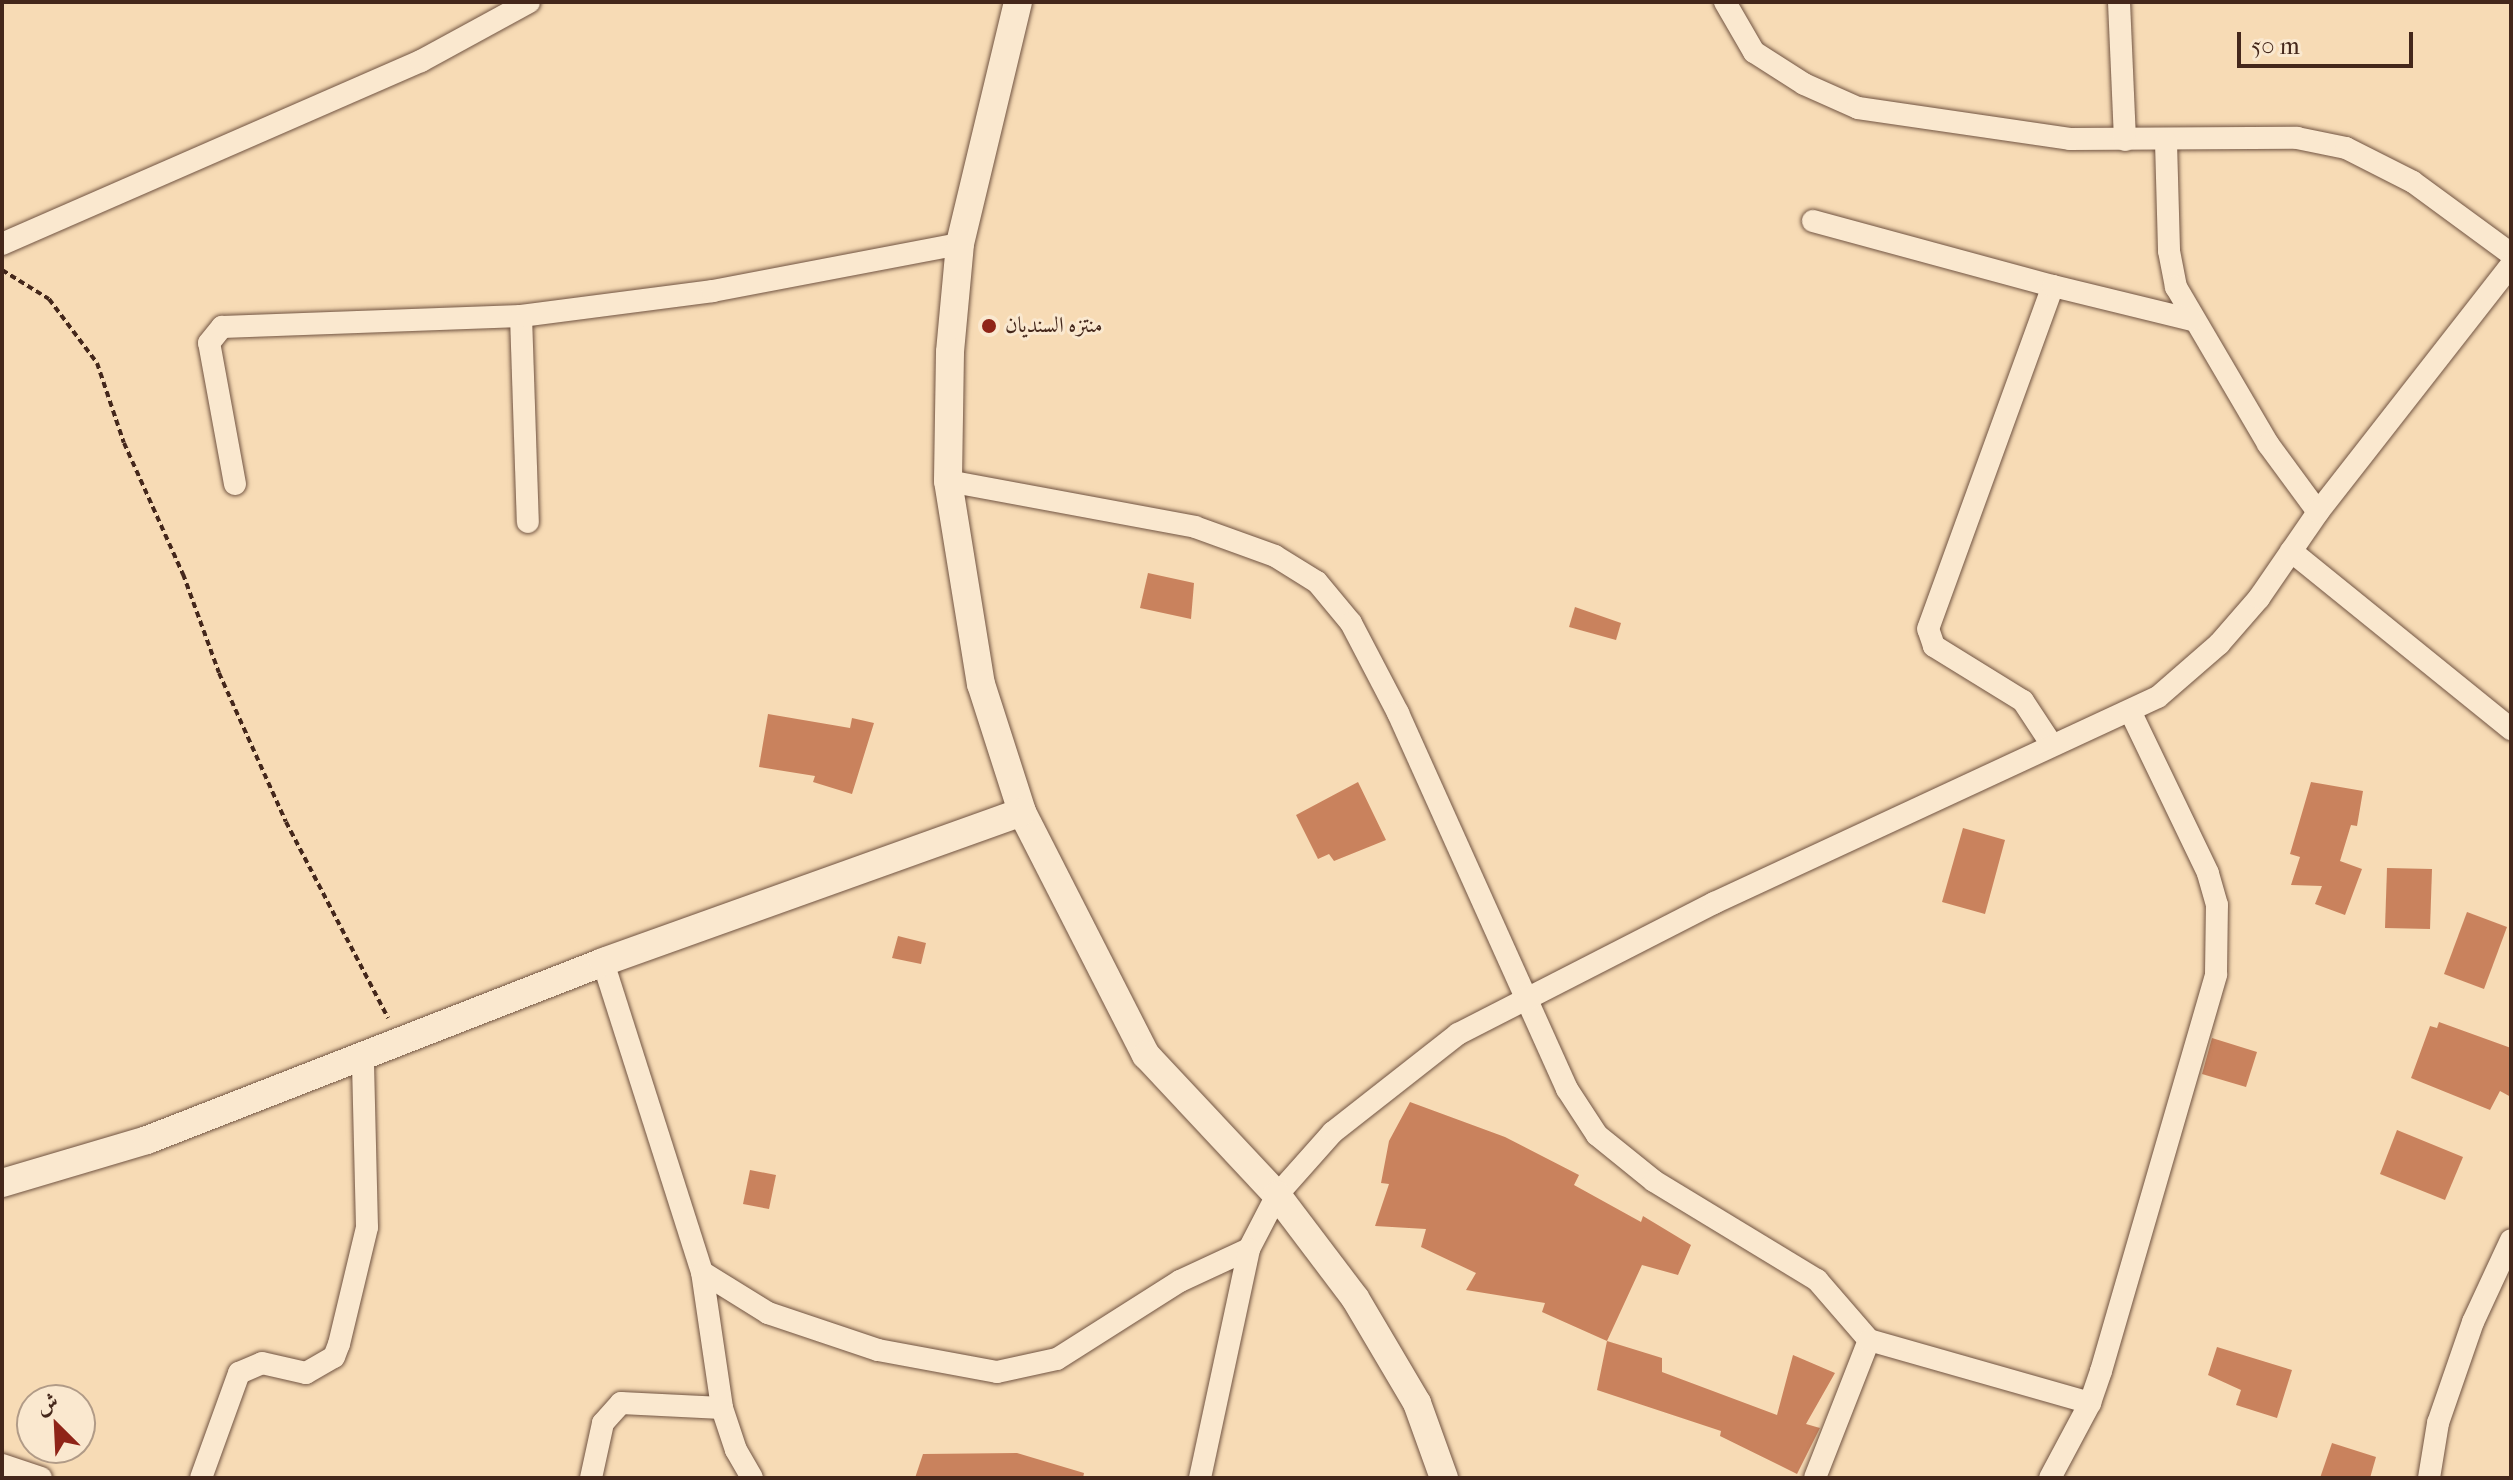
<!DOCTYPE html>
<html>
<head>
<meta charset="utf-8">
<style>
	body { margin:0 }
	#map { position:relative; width:2513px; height:1480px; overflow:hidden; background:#f7dbb5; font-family:"IM FELL French Canon",Amiri,serif }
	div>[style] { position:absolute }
	.building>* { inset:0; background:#c9825d }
	.path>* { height:4px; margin-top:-2px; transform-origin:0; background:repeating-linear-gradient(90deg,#44271b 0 6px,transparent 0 10px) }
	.roads { filter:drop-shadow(0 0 2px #715442) drop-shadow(0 0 2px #715442) }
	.minor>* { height:22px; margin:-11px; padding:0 11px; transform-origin:11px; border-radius:11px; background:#fae8cf }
	.tertiary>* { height:28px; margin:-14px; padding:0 14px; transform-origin:14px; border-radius:14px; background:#fae8cf }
	.dots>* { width:22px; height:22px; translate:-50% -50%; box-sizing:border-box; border:4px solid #fae8cf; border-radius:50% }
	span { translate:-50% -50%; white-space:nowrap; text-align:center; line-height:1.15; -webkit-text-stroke:6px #fae8cf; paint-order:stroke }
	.poi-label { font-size:22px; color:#44271b }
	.left { translate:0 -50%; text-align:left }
	.frame { position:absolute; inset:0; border:4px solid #44271b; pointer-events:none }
	.north { position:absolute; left:16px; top:1384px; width:80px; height:80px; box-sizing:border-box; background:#fae8cf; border:2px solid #b19b87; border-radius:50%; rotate:336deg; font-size:22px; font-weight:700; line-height:32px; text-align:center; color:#44271b }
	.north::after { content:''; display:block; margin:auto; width:28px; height:36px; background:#8f2418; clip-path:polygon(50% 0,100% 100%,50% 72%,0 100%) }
	.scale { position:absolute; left:2237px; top:32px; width:176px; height:36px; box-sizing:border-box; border:4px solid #44271b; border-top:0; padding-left:10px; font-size:24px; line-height:28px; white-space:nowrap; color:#44271b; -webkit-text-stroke:6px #fae8cf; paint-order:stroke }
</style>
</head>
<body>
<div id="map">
	<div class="building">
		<i style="clip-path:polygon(1148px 573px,1194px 583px,1191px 619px,1140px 608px)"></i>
		<i style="clip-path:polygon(1575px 607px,1621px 623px,1616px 640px,1569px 627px)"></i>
		<i style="clip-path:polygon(768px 714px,850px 728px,852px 718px,874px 723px,852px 794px,813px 782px,815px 776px,759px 767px)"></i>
		<i style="clip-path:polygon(1358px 782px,1386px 840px,1334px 861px,1329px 854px,1318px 859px,1296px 815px)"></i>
		<i style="clip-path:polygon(2311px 782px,2363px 791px,2357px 826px,2351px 825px,2340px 861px,2362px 869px,2345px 915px,2315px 904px,2322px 886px,2291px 885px,2300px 857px,2290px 854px)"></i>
		<i style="clip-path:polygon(1963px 828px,2005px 840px,1985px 914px,1942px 902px)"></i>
		<i style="clip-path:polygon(2387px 868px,2432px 869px,2430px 929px,2385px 928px)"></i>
		<i style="clip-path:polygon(2467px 912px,2507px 927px,2484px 989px,2444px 974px)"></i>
		<i style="clip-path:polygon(898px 936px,926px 943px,921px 964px,892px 958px)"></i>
		<i style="clip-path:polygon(2439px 1022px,2511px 1048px,2511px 1097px,2500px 1091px,2490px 1110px,2411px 1078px,2430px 1026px,2437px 1028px)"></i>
		<i style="clip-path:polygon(2212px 1038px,2257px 1052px,2246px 1087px,2202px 1074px)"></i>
		<i style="clip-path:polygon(1410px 1102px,1505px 1137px,1579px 1175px,1574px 1185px,1641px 1222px,1643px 1216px,1691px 1245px,1678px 1275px,1642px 1265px,1607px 1341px,1542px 1312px,1545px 1303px,1466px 1290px,1476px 1273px,1421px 1247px,1426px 1229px,1375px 1226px,1389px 1184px,1381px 1183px,1389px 1141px)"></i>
		<i style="clip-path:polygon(2397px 1130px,2463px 1157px,2445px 1200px,2380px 1174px)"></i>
		<i style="clip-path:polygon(750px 1170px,776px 1175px,769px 1209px,743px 1204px)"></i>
		<i style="clip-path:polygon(1607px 1341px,1662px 1358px,1662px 1372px,1777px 1415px,1793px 1355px,1835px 1373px,1806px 1424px,1820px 1428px,1797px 1474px,1720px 1436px,1721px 1431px,1597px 1390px)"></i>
		<i style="clip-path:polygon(2217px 1347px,2292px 1370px,2277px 1418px,2236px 1405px,2241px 1390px,2208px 1375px)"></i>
		<i style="clip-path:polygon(2332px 1443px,2376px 1457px,2370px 1478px,2320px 1478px)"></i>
		<i style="clip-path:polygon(1017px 1453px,1084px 1473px,1083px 1478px,915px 1478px,923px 1454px)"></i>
	</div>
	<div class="path">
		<i style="left:2px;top:270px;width:55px;rotate:31.7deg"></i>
		<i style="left:49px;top:299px;width:80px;rotate:53.1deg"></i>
		<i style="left:97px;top:363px;width:84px;rotate:71.4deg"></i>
		<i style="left:124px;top:443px;width:144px;rotate:65.8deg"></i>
		<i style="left:183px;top:574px;width:105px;rotate:70deg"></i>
		<i style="left:219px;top:673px;width:163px;rotate:65.8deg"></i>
		<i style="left:286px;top:822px;width:221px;rotate:62.5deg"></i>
	</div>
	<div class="roads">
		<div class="minor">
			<i style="left:1725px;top:2px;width:58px;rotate:59.9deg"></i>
			<i style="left:1754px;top:52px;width:59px;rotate:32.6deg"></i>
			<i style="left:1804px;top:84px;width:59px;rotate:24deg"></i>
			<i style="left:1858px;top:108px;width:214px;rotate:8.3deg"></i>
			<i style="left:2070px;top:139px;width:227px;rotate:-0.3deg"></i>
			<i style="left:2297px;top:138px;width:50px;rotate:11.5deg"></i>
			<i style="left:2346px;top:148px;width:75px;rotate:26.9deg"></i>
			<i style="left:2413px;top:182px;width:122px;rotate:36.3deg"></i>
			<i style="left:2119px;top:2px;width:138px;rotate:87.5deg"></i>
			<i style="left:2166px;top:142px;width:109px;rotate:88.4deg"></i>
			<i style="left:2169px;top:251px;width:37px;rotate:79deg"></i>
			<i style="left:2176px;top:287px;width:182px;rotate:59.6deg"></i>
			<i style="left:2268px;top:444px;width:84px;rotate:53.7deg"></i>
			<i style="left:1813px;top:221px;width:249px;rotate:15.2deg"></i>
			<i style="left:2px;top:244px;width:457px;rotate:-23.6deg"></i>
			<i style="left:421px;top:61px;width:123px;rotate:-28.6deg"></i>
			<i style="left:521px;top:316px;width:206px;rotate:88.1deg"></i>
			<i style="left:948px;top:481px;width:251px;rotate:10.5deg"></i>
			<i style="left:1195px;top:527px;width:85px;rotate:19.9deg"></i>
			<i style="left:1275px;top:556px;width:49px;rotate:31.8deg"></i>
			<i style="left:1317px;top:582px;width:53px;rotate:50.3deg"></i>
			<i style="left:1351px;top:623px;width:102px;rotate:62.4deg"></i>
			<i style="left:1398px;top:713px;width:412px;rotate:65.8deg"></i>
			<i style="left:1567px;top:1089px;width:55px;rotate:56.9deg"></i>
			<i style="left:1597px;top:1135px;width:73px;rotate:38.9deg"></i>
			<i style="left:1654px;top:1181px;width:191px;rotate:31.3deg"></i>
			<i style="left:1817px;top:1280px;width:79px;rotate:49.1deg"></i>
			<i style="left:1869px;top:1340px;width:148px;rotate:111.4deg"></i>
			<i style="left:235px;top:484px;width:143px;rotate:-100.4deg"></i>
			<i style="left:209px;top:343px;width:21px;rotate:-51deg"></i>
			<i style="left:222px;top:327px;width:299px;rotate:-2.1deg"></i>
			<i style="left:521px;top:316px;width:194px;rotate:-7.4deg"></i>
			<i style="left:713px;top:291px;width:251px;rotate:-10.8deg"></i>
			<i style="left:2291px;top:551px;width:283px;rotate:39deg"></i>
			<i style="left:2052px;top:745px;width:53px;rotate:-123.4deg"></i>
			<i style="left:2023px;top:701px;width:105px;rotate:-148.3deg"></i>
			<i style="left:1934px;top:646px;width:18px;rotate:-109deg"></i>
			<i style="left:1928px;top:629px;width:365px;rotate:-70deg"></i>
			<i style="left:2053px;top:286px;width:143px;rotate:13.7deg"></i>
			<i style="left:603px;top:962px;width:325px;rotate:72.3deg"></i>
			<i style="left:702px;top:1272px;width:78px;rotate:31.8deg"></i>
			<i style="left:768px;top:1313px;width:116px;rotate:18.6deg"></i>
			<i style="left:878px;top:1350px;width:121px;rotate:10.5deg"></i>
			<i style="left:997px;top:1372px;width:61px;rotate:-12.2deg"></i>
			<i style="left:1057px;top:1359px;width:146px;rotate:-32.4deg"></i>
			<i style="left:1180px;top:1281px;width:76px;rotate:-24.9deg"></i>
			<i style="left:1249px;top:1249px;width:61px;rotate:-62.6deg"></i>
			<i style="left:1277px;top:1195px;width:84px;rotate:-48.4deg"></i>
			<i style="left:1333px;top:1132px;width:159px;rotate:-38.1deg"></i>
			<i style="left:1458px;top:1034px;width:288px;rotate:-27.1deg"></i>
			<i style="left:1714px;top:903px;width:489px;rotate:-24.9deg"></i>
			<i style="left:2158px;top:697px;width:81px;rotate:-41deg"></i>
			<i style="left:2219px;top:644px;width:61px;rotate:-49deg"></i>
			<i style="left:2259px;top:598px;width:104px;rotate:-55.5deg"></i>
			<i style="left:2318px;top:512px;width:313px;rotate:-52deg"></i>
			<i style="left:702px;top:1272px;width:137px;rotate:81.6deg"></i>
			<i style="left:722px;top:1408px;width:44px;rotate:71.6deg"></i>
			<i style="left:736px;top:1450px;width:32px;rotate:60deg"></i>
			<i style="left:1869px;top:1340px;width:230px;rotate:15.9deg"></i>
			<i style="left:2px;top:1465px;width:41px;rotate:18.4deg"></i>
			<i style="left:201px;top:1478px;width:112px;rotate:-70.1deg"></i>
			<i style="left:239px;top:1373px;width:25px;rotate:-23deg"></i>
			<i style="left:262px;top:1363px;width:45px;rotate:12.8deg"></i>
			<i style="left:306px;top:1373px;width:32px;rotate:-30deg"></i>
			<i style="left:334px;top:1357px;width:14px;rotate:-69deg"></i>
			<i style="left:339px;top:1344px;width:120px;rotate:-76.5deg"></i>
			<i style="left:367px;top:1227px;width:168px;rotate:-91.4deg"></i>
			<i style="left:591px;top:1478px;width:56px;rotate:-77.7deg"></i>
			<i style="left:603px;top:1423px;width:27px;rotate:-48deg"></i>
			<i style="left:621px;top:1403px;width:101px;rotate:2.8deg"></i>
			<i style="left:1200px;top:1478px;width:234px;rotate:-77.9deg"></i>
			<i style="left:2050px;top:1478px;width:85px;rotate:-61.9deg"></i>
			<i style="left:2090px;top:1403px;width:34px;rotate:-71deg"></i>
			<i style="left:2101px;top:1371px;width:413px;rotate:-73.8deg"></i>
			<i style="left:2216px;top:974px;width:69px;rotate:-89.2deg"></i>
			<i style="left:2217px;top:905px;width:33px;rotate:-106deg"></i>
			<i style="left:2208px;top:873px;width:180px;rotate:-115.7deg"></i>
			<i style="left:2429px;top:1478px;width:56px;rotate:-80.7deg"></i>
			<i style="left:2438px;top:1423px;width:107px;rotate:-70.9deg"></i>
			<i style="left:2473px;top:1322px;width:90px;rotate:-65.1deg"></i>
		</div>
		<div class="tertiary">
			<i style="left:1018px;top:2px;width:249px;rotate:103.5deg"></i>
			<i style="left:960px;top:244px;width:108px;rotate:95.3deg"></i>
			<i style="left:950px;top:352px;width:129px;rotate:90.9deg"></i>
			<i style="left:948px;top:481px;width:206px;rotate:80.8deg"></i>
			<i style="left:981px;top:684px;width:134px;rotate:72.2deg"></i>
			<i style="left:1022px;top:812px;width:273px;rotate:63deg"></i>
			<i style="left:1146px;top:1055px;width:192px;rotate:46.9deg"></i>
			<i style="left:1277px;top:1195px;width:129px;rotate:52.9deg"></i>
			<i style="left:1355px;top:1298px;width:122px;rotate:59.4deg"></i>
			<i style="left:1417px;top:1403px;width:80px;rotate:70.2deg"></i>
			<i style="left:2px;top:1183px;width:151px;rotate:-16.5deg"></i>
			<i style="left:147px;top:1140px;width:490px;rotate:-21.3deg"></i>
			<i style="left:603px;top:962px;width:445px;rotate:-19.7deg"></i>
		</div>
	</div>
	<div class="dots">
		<i style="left:989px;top:326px;background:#8f2418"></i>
	</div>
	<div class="poi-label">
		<span class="left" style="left:1005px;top:326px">منتزه السنديان</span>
	</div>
	<div class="frame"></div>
	<div class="north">ش</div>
	<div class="scale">50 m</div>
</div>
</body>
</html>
